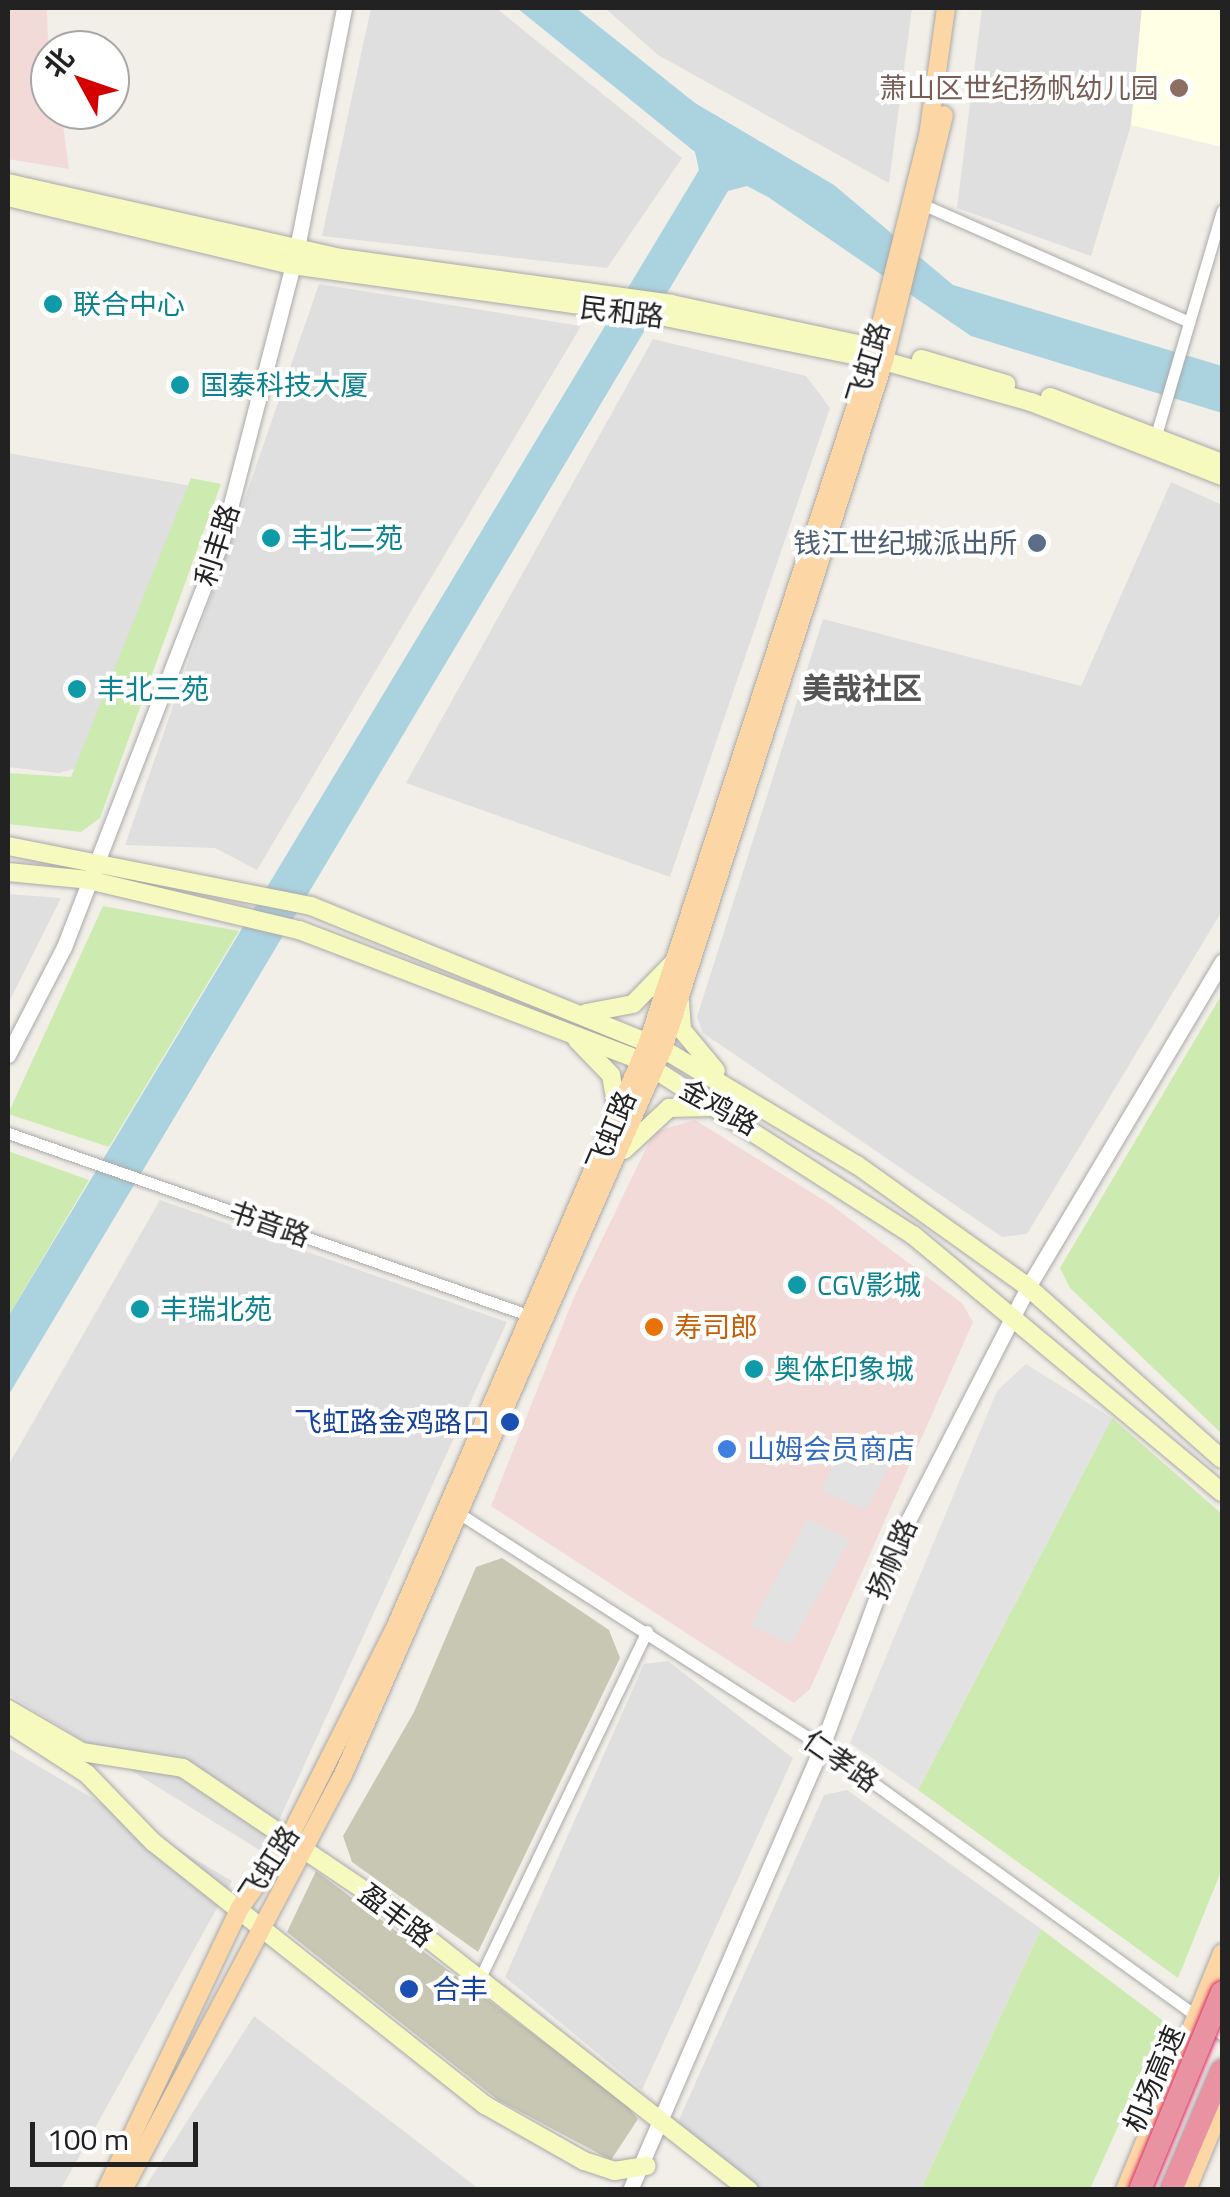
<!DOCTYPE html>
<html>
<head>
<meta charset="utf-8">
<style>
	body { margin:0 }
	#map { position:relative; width:1230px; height:2197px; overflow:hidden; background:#f2efe9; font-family:"Titillium Web","Noto Sans SC",sans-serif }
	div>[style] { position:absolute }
	.residential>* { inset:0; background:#e0dfdf }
	.commercial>* { inset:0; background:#f2dad9 }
	.education>* { inset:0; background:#ffffe5 }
	.construction>* { inset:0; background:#c7c7b4 }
	.grass>* { inset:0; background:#cdebb0 }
	.parking>* { inset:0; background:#e2e2e2 }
	.water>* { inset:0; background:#aad3df }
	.roads { filter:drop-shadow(0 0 2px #a9a9a9) drop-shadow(0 0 2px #a9a9a9) }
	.minor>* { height:11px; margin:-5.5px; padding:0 5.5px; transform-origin:5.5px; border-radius:5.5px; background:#fff }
	.tertiary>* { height:15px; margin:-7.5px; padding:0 7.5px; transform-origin:7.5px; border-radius:7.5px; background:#fff }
	.secondary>* { height:18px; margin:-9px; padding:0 9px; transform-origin:9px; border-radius:9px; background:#f7fabf }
	.primary>* { height:18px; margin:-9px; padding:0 9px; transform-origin:9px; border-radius:9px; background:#fcd6a4 }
	.motorway>* { height:22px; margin:-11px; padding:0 11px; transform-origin:11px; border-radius:11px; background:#e892a2 }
	.bridges { filter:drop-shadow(0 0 2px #dc2a67) drop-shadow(0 0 2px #dc2a67) }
	.motorway-bridge>* { height:22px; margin:-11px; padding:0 11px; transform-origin:11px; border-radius:11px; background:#e892a2 }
	.dots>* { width:28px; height:28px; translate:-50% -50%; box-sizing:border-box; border:5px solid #fff; border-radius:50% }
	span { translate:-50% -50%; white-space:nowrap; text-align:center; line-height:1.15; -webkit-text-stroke:8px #fff; paint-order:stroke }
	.education-label { font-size:28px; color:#785e54 }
	.right { translate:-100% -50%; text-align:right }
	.culture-label { font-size:28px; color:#0d838f }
	.left { translate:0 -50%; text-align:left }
	.street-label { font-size:28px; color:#222 }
	.service-label { font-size:28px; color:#4e5e75 }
	.food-label { font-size:28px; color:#c56008 }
	.transit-label { font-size:28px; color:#164399 }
	.shop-label { font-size:28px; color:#366cbe }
	.neighbourhood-label { font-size:30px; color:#555; font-weight:700 }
	.frame { position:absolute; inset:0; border:10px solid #222; pointer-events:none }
	.north { position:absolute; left:30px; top:30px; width:100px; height:100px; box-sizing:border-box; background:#fff; border:2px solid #a7a7a7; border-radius:50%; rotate:310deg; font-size:28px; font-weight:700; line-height:40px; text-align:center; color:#222 }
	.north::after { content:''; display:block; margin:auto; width:35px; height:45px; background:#d40000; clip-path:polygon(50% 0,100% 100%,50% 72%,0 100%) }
	.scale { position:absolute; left:30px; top:2122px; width:168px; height:45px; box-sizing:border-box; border:5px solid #222; border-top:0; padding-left:12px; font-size:30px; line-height:35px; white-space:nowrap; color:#222; -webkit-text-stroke:8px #fff; paint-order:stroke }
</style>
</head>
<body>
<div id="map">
	<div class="residential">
		<i style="clip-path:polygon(371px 8px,496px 8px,682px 158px,607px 268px,322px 236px)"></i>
		<i style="clip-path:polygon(605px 8px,912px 8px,889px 183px,658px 55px)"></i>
		<i style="clip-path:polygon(982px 8px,1142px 8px,1131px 125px,1091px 256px,957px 208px)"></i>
		<i style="clip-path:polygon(319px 284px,581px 326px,257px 870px,215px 848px,125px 845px)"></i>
		<i style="clip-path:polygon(653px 339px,806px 376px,830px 408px,670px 877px,406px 783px)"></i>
		<i style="clip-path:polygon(8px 453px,208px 489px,92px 764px,59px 773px,8px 767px)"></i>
		<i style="clip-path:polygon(1171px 482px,1222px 505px,1222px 911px,1027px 1234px,1002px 1237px,703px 1033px,697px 1017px,823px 619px,1081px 686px)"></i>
		<i style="clip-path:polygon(8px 894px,61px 898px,8px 1004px)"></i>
		<i style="clip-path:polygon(160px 1200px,507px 1322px,264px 1853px,8px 1694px,8px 1466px)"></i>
		<i style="clip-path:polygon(668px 1661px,793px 1758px,642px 2090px,505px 1977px,644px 1664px)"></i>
		<i style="clip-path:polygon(8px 1748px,232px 1881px,61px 2189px,8px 2190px)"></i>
		<i style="clip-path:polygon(847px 1790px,1041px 1929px,921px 2189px,745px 2189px,681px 2142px,678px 2122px,824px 1795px)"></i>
		<i style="clip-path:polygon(254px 2016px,479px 2189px,144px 2189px)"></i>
	</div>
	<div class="commercial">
		<i style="clip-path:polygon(8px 8px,47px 8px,50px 110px,61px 110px,69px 169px,8px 159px)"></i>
		<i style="clip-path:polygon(695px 1120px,830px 1204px,962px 1303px,973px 1322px,810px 1689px,794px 1703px,491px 1506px,574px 1297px,654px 1132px)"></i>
	</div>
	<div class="education">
		<i style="clip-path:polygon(1142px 8px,1222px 8px,1222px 147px,1131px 125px)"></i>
	</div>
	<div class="construction">
		<i style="clip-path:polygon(502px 1558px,609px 1630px,620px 1658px,478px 1952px,352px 1862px,343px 1836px,414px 1712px,476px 1567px)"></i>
		<i style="clip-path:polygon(316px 1871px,624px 2102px,638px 2119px,611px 2160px,498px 2100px,287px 1932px)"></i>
	</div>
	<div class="grass">
		<i style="clip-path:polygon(191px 478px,221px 484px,100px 818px,81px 832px,8px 824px,8px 773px,71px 777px)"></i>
		<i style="clip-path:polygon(103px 906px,239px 931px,109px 1147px,8px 1114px)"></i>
		<i style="clip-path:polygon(1222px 994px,1222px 1434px,1070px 1288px,1060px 1268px)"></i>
		<i style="clip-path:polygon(8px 1151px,89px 1180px,8px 1317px)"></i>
		<i style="clip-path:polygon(1112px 1418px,1222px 1514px,1222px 1869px,1178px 1978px,918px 1790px)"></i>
		<i style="clip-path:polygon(1041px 1929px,1165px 2022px,1090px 2189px,921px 2189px)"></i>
	</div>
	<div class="parking">
		<i style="clip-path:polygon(1026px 1364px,1112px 1418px,918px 1790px,850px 1743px,997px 1391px)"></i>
		<i style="clip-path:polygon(852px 1443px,891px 1462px,866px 1510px,821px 1491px,842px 1445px)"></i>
		<i style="clip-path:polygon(807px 1519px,850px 1540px,791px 1644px,751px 1626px)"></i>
	</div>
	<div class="water">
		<i style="clip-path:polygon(517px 8px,576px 8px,695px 103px,834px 185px,953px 285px,1222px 366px,1222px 413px,971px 336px,768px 197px,747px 186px,728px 191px,8px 1396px,8px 1317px,699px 170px,695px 152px)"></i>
	</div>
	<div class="roads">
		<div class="minor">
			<i style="left:924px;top:205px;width:290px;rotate:23.8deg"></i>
			<i style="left:1156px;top:435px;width:234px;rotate:-73.6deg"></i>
			<i style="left:8px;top:1133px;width:554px;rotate:19.29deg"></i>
			<i style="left:454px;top:1510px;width:437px;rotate:32.7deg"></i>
			<i style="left:822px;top:1746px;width:493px;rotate:35.8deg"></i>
			<i style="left:480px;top:1978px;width:385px;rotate:-64.3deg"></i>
		</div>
		<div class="tertiary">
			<i style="left:8px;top:1055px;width:122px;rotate:-62.6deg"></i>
			<i style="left:64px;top:947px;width:438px;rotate:-68.8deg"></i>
			<i style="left:222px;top:539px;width:301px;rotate:-75.5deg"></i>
			<i style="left:297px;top:248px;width:245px;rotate:-78.9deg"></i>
			<i style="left:630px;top:2190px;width:484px;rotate:-66.6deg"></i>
			<i style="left:822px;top:1746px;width:217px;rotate:-69.8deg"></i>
			<i style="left:897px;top:1542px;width:287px;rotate:-62.8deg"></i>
			<i style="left:1028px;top:1287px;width:379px;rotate:-59.2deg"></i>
		</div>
		<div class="secondary">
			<i style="left:8px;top:183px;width:341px;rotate:12.7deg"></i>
			<i style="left:341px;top:258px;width:333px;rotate:7.9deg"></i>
			<i style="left:671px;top:304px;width:220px;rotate:12.1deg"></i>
			<i style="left:8px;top:197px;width:292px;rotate:13.5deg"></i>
			<i style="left:292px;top:265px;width:377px;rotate:7.9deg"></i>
			<i style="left:665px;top:317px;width:223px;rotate:11.4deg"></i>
			<i style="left:884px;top:361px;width:153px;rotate:15.6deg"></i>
			<i style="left:1031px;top:402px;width:205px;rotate:21.2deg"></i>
			<i style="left:921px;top:359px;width:89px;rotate:16.4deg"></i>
			<i style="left:1050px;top:397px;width:184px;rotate:21deg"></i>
			<i style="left:8px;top:846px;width:309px;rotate:11.2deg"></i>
			<i style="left:311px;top:906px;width:380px;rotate:22.1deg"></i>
			<i style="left:663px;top:1049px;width:226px;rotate:30.9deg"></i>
			<i style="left:857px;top:1165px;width:210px;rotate:35.5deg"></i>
			<i style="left:1028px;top:1287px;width:259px;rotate:41.6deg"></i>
			<i style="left:8px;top:872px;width:81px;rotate:5.6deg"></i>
			<i style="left:89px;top:880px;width:216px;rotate:13.4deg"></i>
			<i style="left:299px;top:930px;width:365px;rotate:20.9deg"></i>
			<i style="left:640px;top:1060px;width:324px;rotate:32.7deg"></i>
			<i style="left:913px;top:1235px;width:402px;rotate:39.8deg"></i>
			<i style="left:680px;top:1002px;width:28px;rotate:86deg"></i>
			<i style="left:682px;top:1030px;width:53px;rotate:50.3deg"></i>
			<i style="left:586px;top:1013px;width:48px;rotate:-10.8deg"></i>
			<i style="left:633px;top:1004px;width:60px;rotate:-45.7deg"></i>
			<i style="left:577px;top:1040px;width:49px;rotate:45.8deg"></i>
			<i style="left:611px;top:1075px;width:40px;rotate:80deg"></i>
			<i style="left:624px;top:1150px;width:62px;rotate:-43deg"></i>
			<i style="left:669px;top:1108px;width:41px;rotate:-1.4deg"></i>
			<i style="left:8px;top:1709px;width:86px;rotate:30.2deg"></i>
			<i style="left:82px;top:1752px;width:102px;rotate:9deg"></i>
			<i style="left:183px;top:1768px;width:238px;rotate:34deg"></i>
			<i style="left:380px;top:1901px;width:469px;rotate:38.1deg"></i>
			<i style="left:8px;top:1723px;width:94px;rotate:32.8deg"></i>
			<i style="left:87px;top:1774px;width:95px;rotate:45.9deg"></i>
			<i style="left:153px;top:1842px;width:424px;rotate:38.4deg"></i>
			<i style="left:485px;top:2105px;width:114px;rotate:29.5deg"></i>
			<i style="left:584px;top:2161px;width:32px;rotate:18deg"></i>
			<i style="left:614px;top:2171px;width:33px;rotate:-9deg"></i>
		</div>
		<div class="primary">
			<i style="left:106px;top:2190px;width:312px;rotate:-64.6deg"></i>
			<i style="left:240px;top:1908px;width:85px;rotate:-55deg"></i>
			<i style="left:289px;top:1838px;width:237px;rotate:-63.2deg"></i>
			<i style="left:396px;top:1626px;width:633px;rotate:-66.63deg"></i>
			<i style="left:647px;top:1045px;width:733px;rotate:-71.89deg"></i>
			<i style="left:875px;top:348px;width:219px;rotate:-76deg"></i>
			<i style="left:928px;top:136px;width:129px;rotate:-82deg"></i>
			<i style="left:123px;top:2190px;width:467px;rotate:-62.1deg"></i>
			<i style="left:342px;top:1777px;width:796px;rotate:-66.21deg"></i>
			<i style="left:663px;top:1049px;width:723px;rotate:-72.19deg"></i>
			<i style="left:884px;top:361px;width:253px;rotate:-76.3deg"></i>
			<i style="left:1125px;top:2190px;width:256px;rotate:-67.7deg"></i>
			<i style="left:1187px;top:2190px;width:92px;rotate:-67.6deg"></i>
		</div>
		<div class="motorway">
			<i style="left:1171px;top:2190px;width:130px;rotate:-67deg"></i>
		</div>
	</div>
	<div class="bridges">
		<div class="motorway-bridge">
			<i style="left:1140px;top:2190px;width:214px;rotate:-67.5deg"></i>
		</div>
	</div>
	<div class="dots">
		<i style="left:1179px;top:88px;background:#8d6e63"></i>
		<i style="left:53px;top:304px;background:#0f9aa8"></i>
		<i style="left:180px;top:385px;background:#0f9aa8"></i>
		<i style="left:271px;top:538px;background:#0f9aa8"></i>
		<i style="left:1037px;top:543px;background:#5c6f8a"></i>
		<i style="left:77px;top:689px;background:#0f9aa8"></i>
		<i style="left:797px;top:1285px;background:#0f9aa8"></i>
		<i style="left:140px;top:1309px;background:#0f9aa8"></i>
		<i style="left:654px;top:1327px;background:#e8710a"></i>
		<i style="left:754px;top:1369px;background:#0f9aa8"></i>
		<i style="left:510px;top:1422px;background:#1a4fb4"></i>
		<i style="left:727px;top:1449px;background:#3f7fe0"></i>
		<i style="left:409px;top:1989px;background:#1a4fb4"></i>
	</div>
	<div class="education-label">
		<span class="right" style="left:1159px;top:88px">萧山区世纪扬帆幼儿园</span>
	</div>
	<div class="culture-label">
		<span class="left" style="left:73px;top:304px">联合中心</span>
		<span class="left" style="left:200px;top:385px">国泰科技大厦</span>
		<span class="left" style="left:291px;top:538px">丰北二苑</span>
		<span class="left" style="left:97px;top:689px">丰北三苑</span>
		<span class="left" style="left:817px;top:1285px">CGV影城</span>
		<span class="left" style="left:160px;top:1309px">丰瑞北苑</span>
		<span class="left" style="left:774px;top:1369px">奥体印象城</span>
	</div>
	<div class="street-label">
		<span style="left:622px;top:312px;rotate:7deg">民和路</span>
		<span style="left:868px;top:363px;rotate:-73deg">飞虹路</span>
		<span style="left:217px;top:545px;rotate:-72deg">利丰路</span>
		<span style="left:719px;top:1107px;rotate:29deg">金鸡路</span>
		<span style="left:611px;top:1131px;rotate:-67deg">飞虹路</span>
		<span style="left:269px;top:1224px;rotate:19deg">书音路</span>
		<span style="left:892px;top:1559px;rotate:-67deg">扬帆路</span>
		<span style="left:841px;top:1761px;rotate:35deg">仁孝路</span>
		<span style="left:269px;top:1864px;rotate:-57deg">飞虹路</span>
		<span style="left:396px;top:1915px;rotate:37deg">盈丰路</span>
		<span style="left:1154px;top:2079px;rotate:-67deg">机场高速</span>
	</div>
	<div class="service-label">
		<span class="right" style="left:1017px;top:543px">钱江世纪城派出所</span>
	</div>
	<div class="food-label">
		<span class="left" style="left:674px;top:1327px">寿司郎</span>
	</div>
	<div class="transit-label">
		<span class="right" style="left:490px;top:1422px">飞虹路金鸡路口</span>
		<span class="left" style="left:432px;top:1989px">合丰</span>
	</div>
	<div class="shop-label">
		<span class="left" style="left:747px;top:1449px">山姆会员商店</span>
	</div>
	<div class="neighbourhood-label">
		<span style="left:862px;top:688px">美哉社区</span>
	</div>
	<div class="frame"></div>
	<div class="north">北</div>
	<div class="scale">100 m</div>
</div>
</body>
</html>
